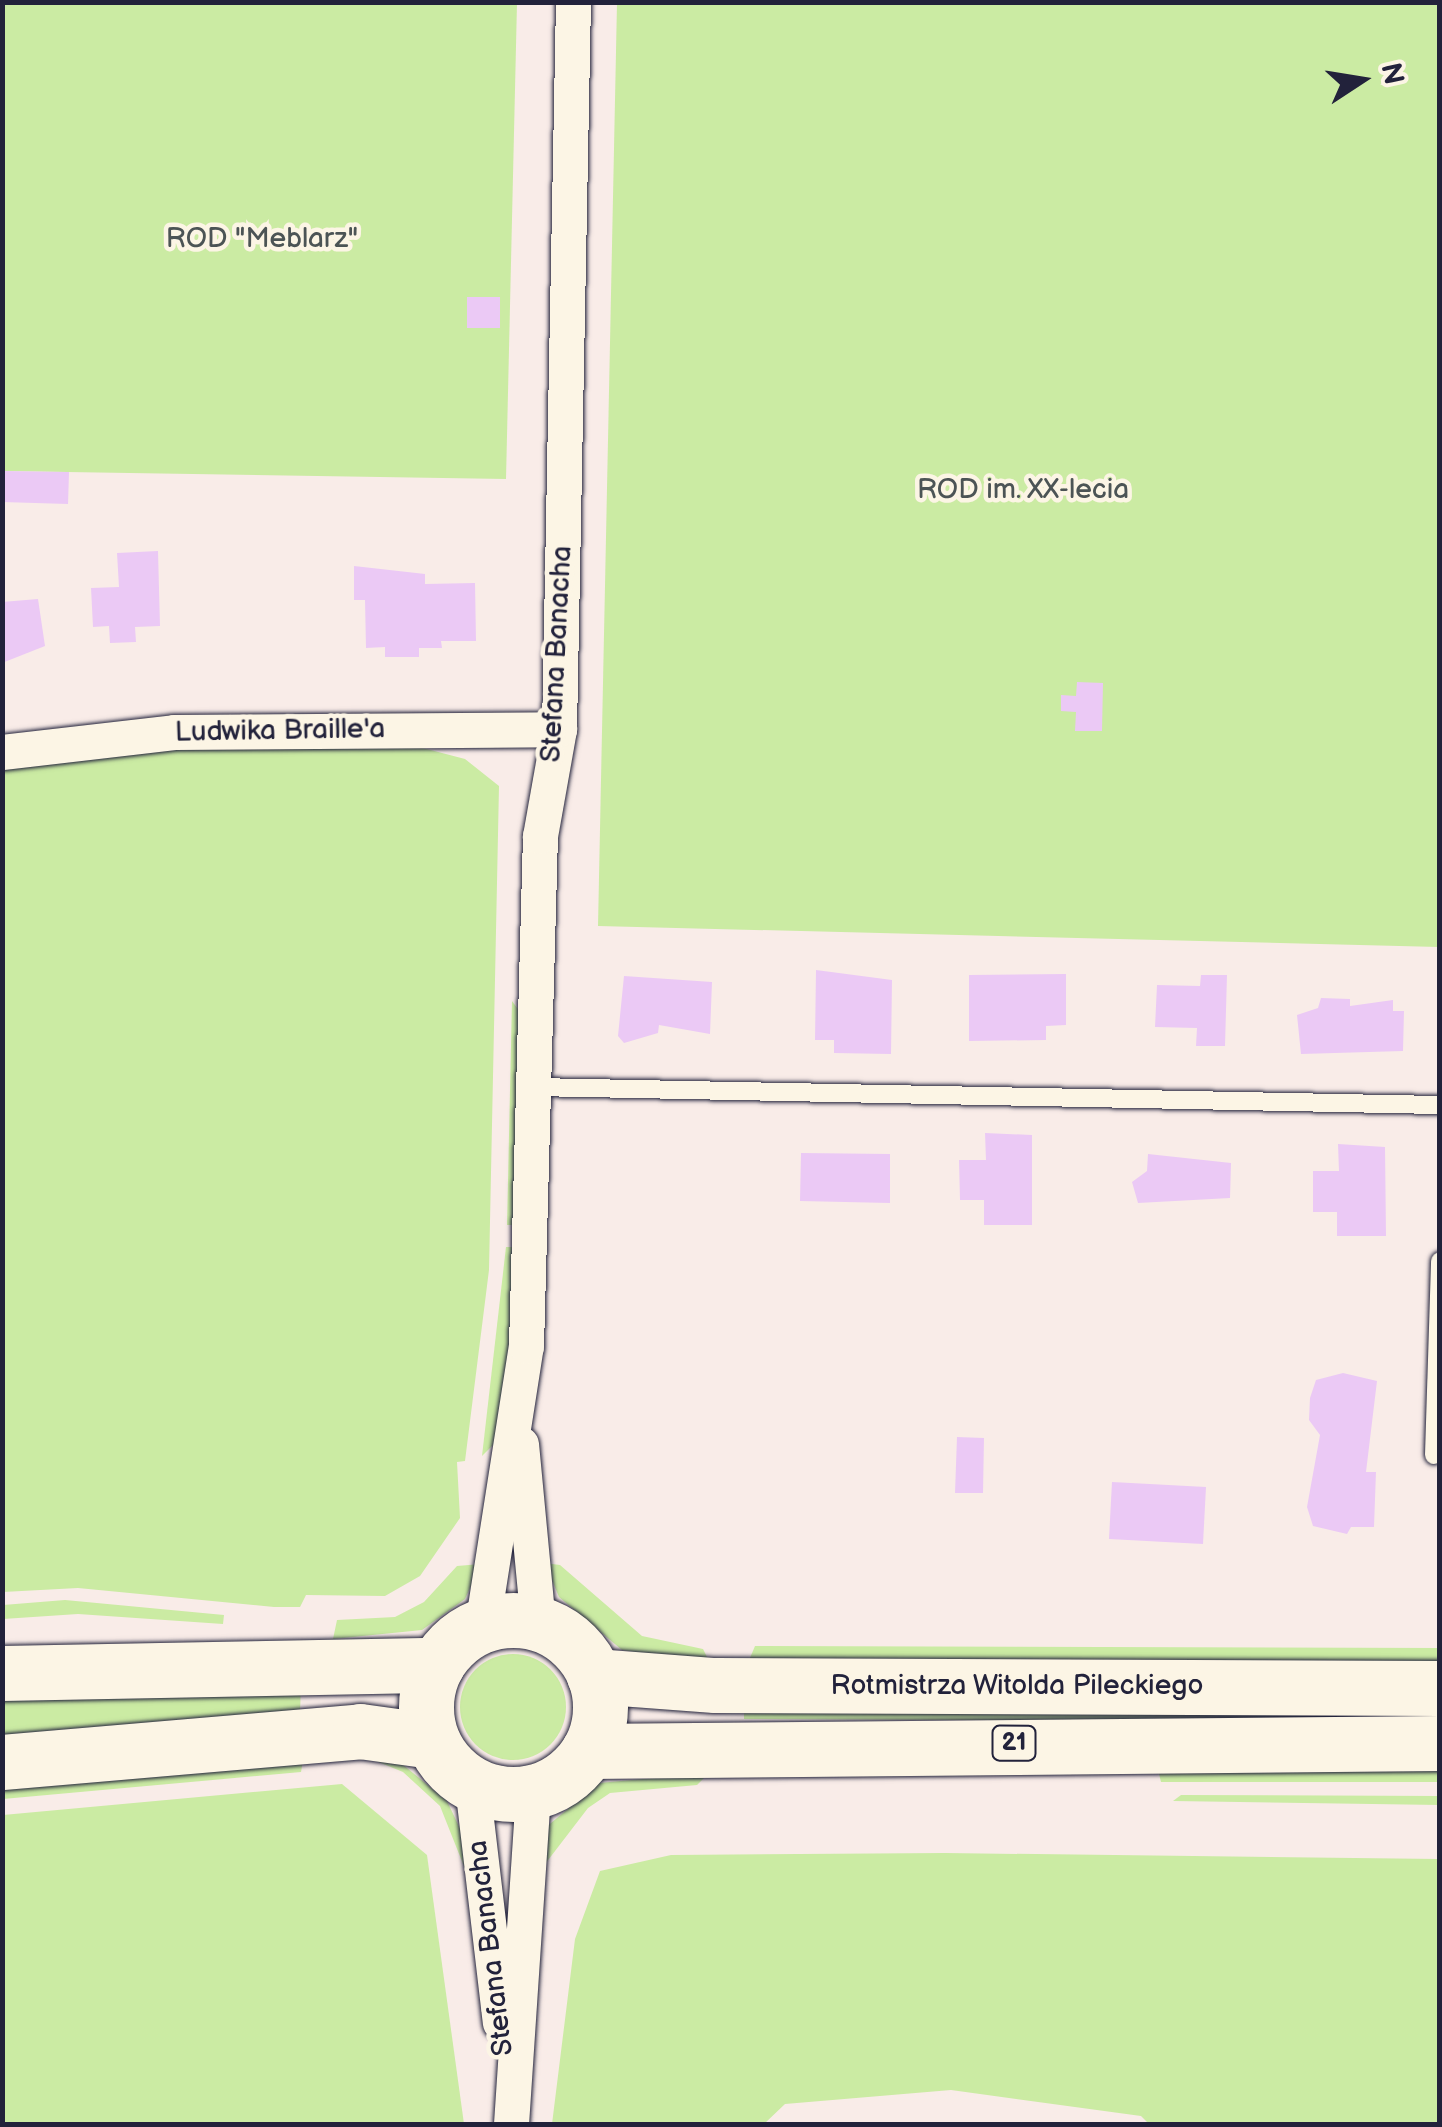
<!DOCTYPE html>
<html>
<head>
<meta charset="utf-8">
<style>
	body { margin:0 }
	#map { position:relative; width:1442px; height:2127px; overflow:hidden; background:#f9ece8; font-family:"Balsamiq Sans",sans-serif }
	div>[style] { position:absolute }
	.green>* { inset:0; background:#cbeba3 }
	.round { border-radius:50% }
	.building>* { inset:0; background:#ebc9f5 }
	.roads { filter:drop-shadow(0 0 2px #22223b) drop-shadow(0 0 2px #22223b) }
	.service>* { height:18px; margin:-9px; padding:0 9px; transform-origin:9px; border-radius:9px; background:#fcf5e5 }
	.minor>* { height:35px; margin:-17.5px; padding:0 17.5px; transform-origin:17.5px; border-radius:17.5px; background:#fcf5e5 }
	.primary>* { height:55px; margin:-27.5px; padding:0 27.5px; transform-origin:27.5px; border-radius:27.5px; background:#fcf5e5 }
	.primary>.ring { margin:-27.5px; padding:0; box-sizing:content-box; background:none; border:55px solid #fcf5e5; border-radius:50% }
	span { translate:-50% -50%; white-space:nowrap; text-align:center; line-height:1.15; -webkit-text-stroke:9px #fcf5e5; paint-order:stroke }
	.shield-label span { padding:2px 8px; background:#fcf5e5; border:2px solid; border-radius:8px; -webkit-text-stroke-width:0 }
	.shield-label { font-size:25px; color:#22223b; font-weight:700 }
	.park-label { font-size:28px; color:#4c5455 }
	.street-label { font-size:28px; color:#22223b }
	.frame { position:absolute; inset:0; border:5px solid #22223b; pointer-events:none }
	.north { position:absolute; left:1312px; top:30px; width:100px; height:100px; -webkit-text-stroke:8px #fcf5e5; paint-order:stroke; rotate:78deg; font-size:28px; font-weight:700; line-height:40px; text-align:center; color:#22223b }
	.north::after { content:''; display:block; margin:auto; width:35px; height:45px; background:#22223b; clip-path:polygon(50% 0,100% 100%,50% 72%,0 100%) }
</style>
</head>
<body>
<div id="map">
	<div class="green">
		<i style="clip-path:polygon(3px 3px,517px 3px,506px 479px,3px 471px)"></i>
		<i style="clip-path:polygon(617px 3px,1439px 3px,1439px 947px,598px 926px)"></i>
		<i style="clip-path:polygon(419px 747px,465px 759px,499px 786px,489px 1270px,465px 1461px,457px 1462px,460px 1518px,420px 1576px,385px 1596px,306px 1595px,300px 1607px,274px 1607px,78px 1588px,3px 1592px,3px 765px,118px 749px)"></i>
		<i style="clip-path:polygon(512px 1001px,520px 1012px,516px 1225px,507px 1225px)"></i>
		<i style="clip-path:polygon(506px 1247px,516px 1247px,513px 1330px,495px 1443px,482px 1456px)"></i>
		<i style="clip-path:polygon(545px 1563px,560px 1565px,642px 1636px,703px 1649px,711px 1665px,622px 1650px,559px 1597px)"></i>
		<i style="clip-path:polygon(481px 1564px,465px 1599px,422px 1630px,333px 1639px,337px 1620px,395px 1617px,424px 1602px,457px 1566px)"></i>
		<i style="clip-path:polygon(65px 1600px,224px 1615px,223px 1624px,78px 1614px,3px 1619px,3px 1605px)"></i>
		<i style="clip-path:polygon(755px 1646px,1440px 1648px,1439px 1667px,747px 1665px)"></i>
		<i class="round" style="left:460px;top:1654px;width:106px;height:106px"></i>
		<i style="clip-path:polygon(301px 1684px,300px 1713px,3px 1740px,2px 1692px)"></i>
		<i style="clip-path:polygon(744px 1704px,1439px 1707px,1440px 1722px,744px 1719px)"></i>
		<i style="clip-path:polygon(304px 1754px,301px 1772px,3px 1799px,3px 1780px)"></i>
		<i style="clip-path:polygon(371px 1759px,396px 1759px,447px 1801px,462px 1833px,467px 1874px,440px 1806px,403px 1772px)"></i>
		<i style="clip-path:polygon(1439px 1761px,1439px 1782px,1161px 1782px,1157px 1766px)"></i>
		<i style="clip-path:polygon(709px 1773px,697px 1785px,610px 1793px,588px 1808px,542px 1868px,545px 1828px,599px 1783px)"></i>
		<i style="clip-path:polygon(342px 1784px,427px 1855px,464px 2124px,3px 2124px,3px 1815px)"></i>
		<i style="clip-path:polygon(1181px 1795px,1439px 1796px,1440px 1805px,1173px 1801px)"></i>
		<i style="clip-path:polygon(945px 1853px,1439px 1859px,1439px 2124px,1149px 2124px,1141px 2116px,951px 2090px,785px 2104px,764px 2124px,552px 2124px,575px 1939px,600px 1871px,671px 1855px)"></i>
	</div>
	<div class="building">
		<i style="clip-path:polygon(467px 297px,500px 297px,500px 328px,467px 328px)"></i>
		<i style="clip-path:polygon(2px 471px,69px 472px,68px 504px,2px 502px)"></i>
		<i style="clip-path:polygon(158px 551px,160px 626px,135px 627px,136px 642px,110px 643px,109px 626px,93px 627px,91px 588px,119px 587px,117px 553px)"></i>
		<i style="clip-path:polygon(354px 566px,425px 574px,425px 584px,475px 583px,476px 641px,441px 641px,442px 648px,419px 648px,419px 657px,385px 657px,385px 647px,366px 648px,365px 600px,354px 600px)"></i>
		<i style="clip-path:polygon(38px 599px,45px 646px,2px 663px,2px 602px)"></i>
		<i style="clip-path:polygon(1077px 682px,1103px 683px,1102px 731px,1075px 731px,1076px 712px,1061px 711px,1061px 695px,1076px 696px)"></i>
		<i style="clip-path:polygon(816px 970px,892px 980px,891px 1054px,834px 1053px,834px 1040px,815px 1040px)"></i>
		<i style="clip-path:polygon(1066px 974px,1066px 1025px,1046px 1026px,1046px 1040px,969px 1041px,969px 975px)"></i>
		<i style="clip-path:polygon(1201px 975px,1227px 975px,1225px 1046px,1196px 1046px,1197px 1028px,1155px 1027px,1157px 985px,1200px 986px)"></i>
		<i style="clip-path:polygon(624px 976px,712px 982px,710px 1034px,659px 1025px,658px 1033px,624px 1043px,618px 1036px)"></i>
		<i style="clip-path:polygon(1321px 998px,1350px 999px,1350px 1006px,1393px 1000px,1393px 1011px,1404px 1011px,1403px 1051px,1301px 1054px,1297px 1015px,1318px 1008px)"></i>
		<i style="clip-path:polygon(985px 1133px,1032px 1135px,1032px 1225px,984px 1225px,984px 1200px,960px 1200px,959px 1160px,986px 1160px)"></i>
		<i style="clip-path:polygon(1338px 1144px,1385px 1147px,1386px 1236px,1337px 1236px,1337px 1212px,1313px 1212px,1313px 1171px,1339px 1171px)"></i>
		<i style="clip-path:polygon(801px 1153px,890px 1154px,890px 1203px,800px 1201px)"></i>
		<i style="clip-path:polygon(1148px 1154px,1231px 1163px,1230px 1198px,1138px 1203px,1132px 1182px,1147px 1171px)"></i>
		<i style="clip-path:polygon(1343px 1373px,1377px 1381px,1366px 1472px,1376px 1472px,1374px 1527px,1351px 1527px,1347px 1534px,1313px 1526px,1307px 1507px,1320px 1435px,1309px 1420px,1310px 1398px,1316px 1380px)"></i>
		<i style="clip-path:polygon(957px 1437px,984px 1438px,983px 1493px,955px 1493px)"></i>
		<i style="clip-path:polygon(1112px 1482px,1206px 1487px,1203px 1544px,1109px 1539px)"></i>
	</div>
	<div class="roads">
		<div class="service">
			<i style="left:534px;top:1087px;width:906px;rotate:1.14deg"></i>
			<i style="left:1434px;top:1455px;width:194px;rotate:-88.2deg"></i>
		</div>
		<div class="minor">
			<i style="left:2px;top:752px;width:173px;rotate:-6.6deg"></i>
			<i style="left:174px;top:732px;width:385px;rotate:-0.4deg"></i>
			<i style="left:521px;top:1444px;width:181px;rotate:84.6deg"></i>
			<i style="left:482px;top:1626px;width:283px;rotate:-81.1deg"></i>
			<i style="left:526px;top:1346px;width:510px;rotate:-88.43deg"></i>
			<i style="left:540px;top:836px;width:109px;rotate:-79.9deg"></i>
			<i style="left:559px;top:729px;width:727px;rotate:-88.9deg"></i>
			<i style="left:472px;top:1785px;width:239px;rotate:83.3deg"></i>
			<i style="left:511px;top:2124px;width:333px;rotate:-86.2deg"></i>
		</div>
		<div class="primary">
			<i class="ring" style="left:426px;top:1620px;width:119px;height:119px"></i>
			<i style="left:2px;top:1673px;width:435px;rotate:-1.1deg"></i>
			<i style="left:594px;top:1676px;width:121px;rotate:4.3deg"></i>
			<i style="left:715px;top:1685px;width:725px;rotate:0.24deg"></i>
			<i style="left:588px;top:1751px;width:852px;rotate:-0.54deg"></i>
			<i style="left:2px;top:1762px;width:359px;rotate:-4.9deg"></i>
			<i style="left:360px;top:1731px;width:73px;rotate:7.9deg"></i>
		</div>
	</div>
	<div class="shield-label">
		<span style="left:1014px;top:1743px">21</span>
	</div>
	<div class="park-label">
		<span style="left:262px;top:239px">ROD "Meblarz"</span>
		<span style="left:1023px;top:490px">ROD im. XX-lecia</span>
	</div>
	<div class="street-label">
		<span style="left:557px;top:654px;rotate:-87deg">Stefana Banacha</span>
		<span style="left:280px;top:731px;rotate:-1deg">Ludwika Braille'a</span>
		<span style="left:1017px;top:1686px">Rotmistrza Witolda Pileckiego</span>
		<span style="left:491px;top:1948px;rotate:-97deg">Stefana Banacha</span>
	</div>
	<div class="frame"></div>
	<div class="north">N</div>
</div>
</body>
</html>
